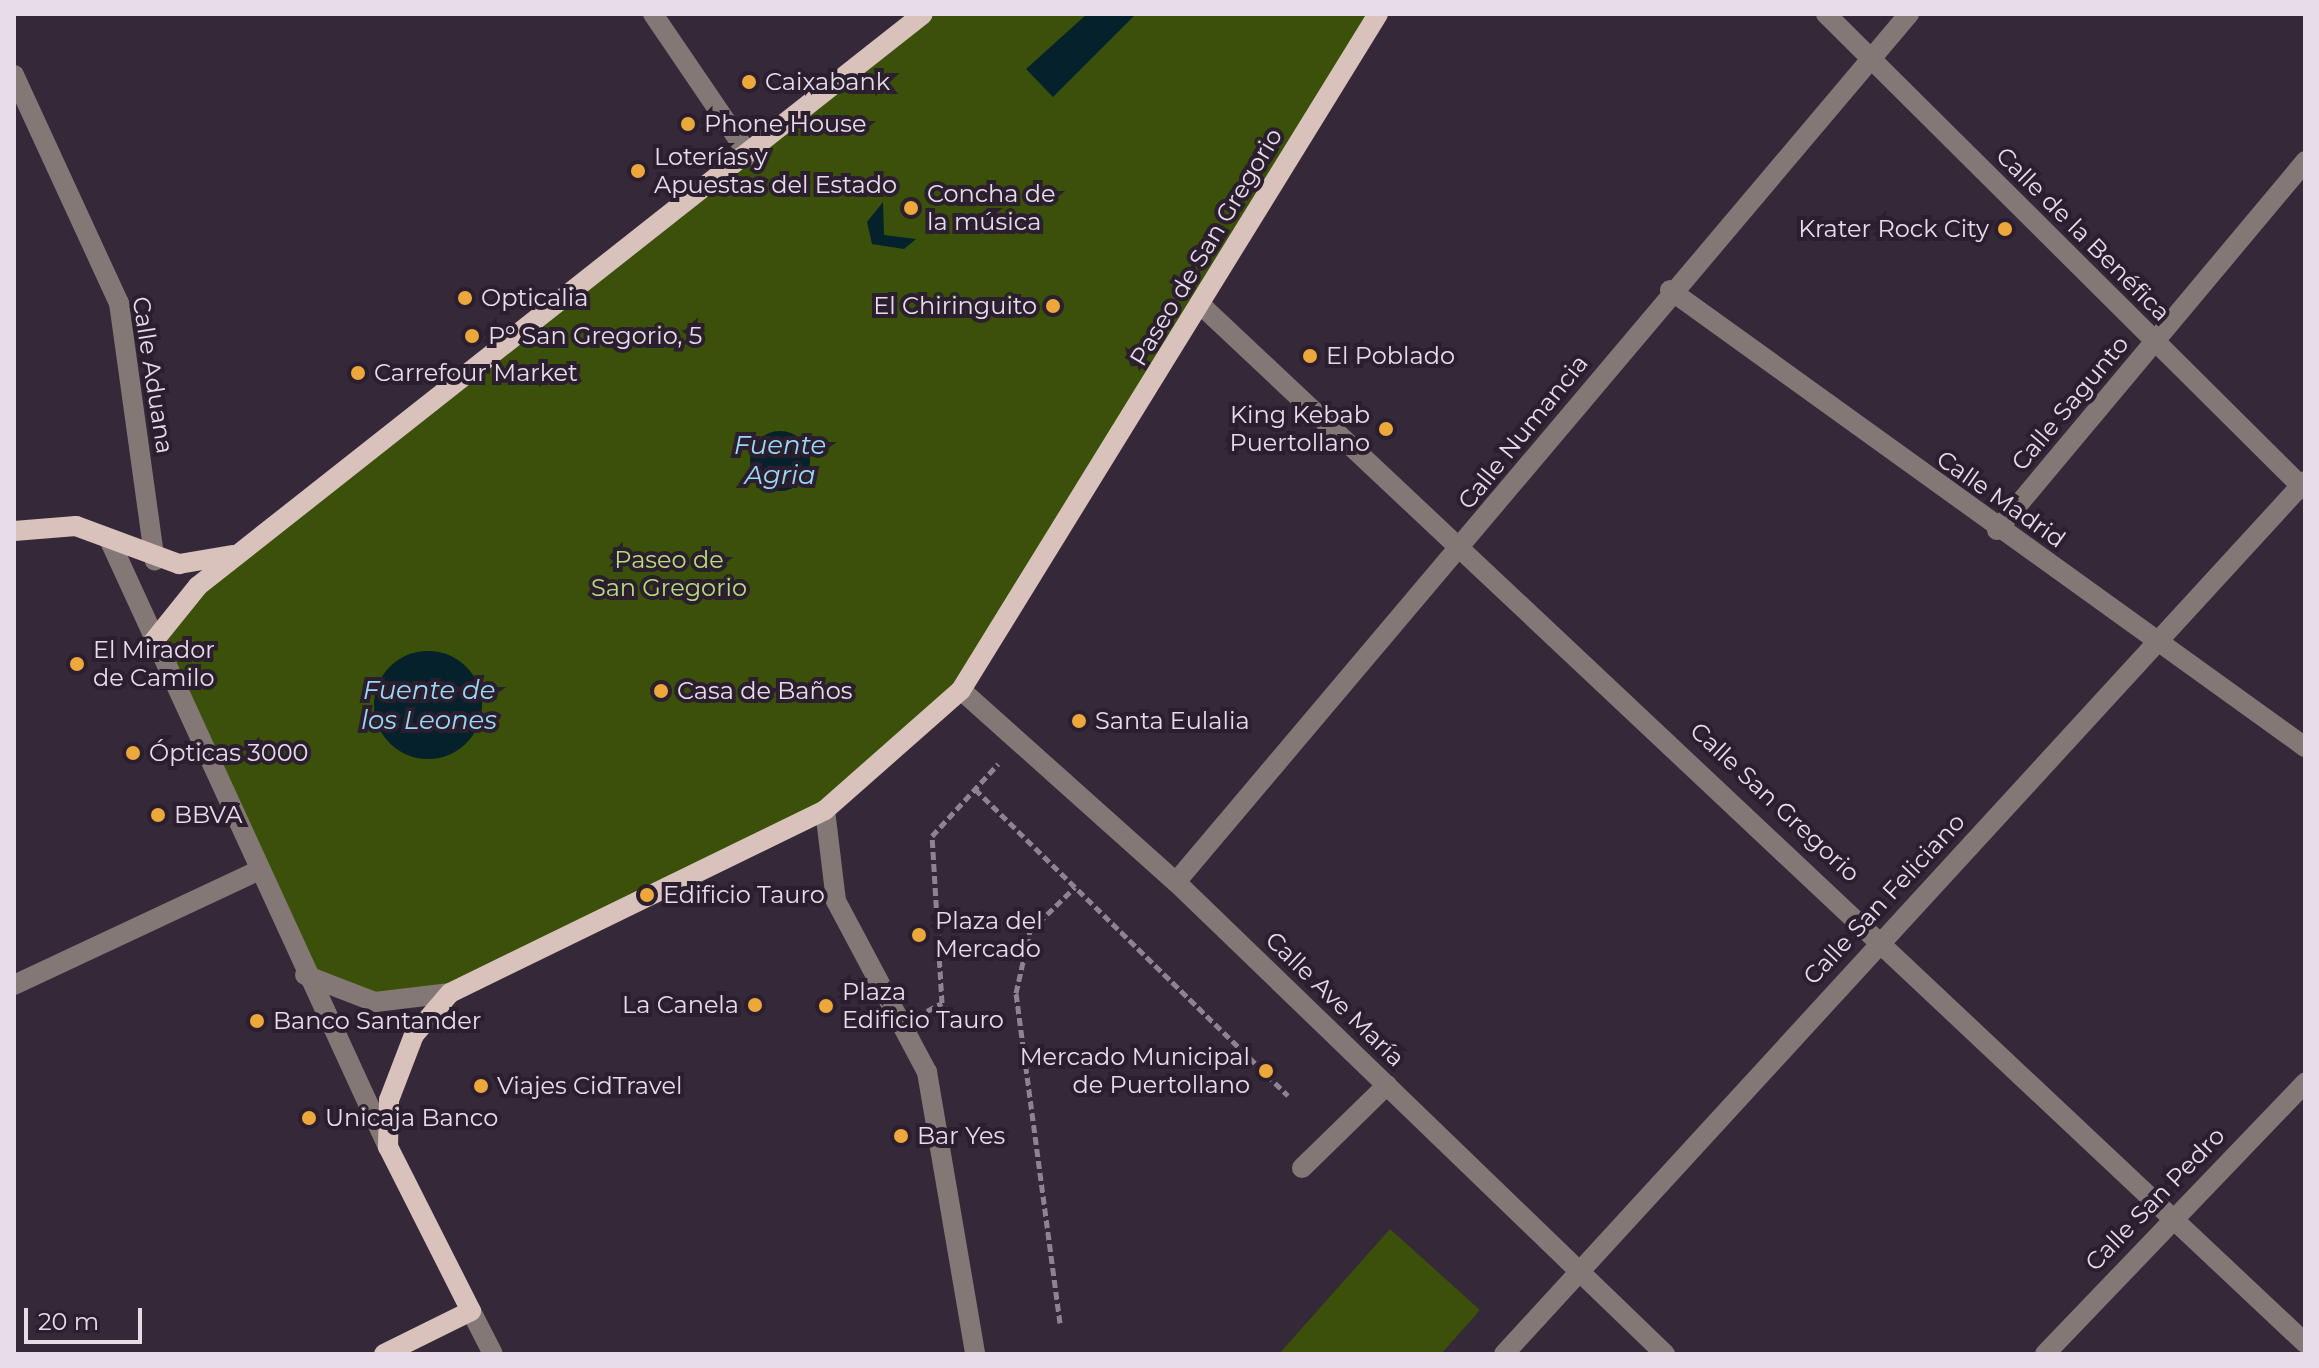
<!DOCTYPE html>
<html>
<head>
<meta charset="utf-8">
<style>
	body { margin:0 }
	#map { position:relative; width:2319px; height:1368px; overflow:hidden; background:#352939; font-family:Montserrat,sans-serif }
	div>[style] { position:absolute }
	.green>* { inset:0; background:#3b5009 }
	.water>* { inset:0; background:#05212c }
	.round { border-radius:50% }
	.path>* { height:5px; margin-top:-2.5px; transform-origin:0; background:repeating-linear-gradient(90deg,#8e8391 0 8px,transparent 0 12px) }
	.minor>* { height:20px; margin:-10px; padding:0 10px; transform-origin:10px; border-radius:10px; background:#837875 }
	.major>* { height:20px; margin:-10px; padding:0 10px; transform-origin:10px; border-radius:10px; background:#d9c1bc }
	.dots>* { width:22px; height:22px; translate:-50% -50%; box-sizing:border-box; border:4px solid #2b1f2f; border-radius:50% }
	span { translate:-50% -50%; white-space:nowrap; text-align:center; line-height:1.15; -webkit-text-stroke:8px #2b1f2f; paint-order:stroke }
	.poi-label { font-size:24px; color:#e6dde8 }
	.left { translate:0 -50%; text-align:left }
	.right { translate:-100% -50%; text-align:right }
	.street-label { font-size:24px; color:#e6dde8 }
	.park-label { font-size:24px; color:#b8db7c }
	.water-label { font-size:26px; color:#99d9f6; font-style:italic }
	.frame { position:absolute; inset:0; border:16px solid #e6dde8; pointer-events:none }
	.scale { position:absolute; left:24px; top:1308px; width:118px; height:36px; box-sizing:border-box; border:4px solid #e6dde8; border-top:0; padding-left:10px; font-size:24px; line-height:28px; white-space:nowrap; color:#e6dde8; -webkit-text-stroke:6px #2b1f2f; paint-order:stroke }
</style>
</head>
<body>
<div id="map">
	<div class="green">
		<i style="clip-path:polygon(916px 14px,1378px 14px,961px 690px,825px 810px,450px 993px,397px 1001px,305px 975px,159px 629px)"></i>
		<i style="clip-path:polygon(1390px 1229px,1480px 1310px,1441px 1354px,1279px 1354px)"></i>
	</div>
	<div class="water">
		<i style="clip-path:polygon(1087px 14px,1134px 16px,1053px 97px,1026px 69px)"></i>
		<i style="clip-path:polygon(883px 202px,884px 235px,916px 239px,904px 249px,872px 244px,867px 222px)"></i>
		<i class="round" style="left:750px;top:431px;width:60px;height:60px"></i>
		<i class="round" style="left:374px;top:651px;width:108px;height:108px"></i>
	</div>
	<div class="path">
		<i style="left:975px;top:789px;width:438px;rotate:44.4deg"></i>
		<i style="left:927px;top:1011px;width:17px;rotate:-28deg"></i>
		<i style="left:942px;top:1003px;width:167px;rotate:-93.4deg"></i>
		<i style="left:932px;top:836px;width:98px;rotate:-47.5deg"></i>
		<i style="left:1060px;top:1323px;width:333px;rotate:-97.6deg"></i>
		<i style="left:1016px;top:993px;width:64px;rotate:-77.3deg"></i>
		<i style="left:1030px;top:931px;width:63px;rotate:-44.4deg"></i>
	</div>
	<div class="minor">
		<i style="left:653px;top:14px;width:171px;rotate:55.8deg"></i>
		<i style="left:1826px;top:14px;width:675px;rotate:44.82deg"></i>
		<i style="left:14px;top:75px;width:251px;rotate:65.3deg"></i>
		<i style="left:119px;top:303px;width:260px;rotate:82.1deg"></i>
		<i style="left:1670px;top:290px;width:782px;rotate:35.74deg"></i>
		<i style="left:1203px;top:307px;width:1513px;rotate:43.23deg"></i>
		<i style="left:1997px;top:530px;width:481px;rotate:-50.1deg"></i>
		<i style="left:109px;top:539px;width:669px;rotate:65.35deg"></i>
		<i style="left:961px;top:690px;width:288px;rotate:41.8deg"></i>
		<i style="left:1176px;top:882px;width:680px;rotate:43.99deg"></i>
		<i style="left:825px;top:810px;width:92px;rotate:83.1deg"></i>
		<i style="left:836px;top:901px;width:194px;rotate:62deg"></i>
		<i style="left:927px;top:1072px;width:286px;rotate:80.3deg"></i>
		<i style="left:1176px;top:882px;width:1136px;rotate:-49.82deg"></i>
		<i style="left:305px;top:975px;width:75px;rotate:21.1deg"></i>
		<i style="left:375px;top:1002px;width:76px;rotate:-6.8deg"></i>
		<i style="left:14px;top:985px;width:268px;rotate:-25.1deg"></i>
		<i style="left:1302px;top:1168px;width:119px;rotate:-44.3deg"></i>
		<i style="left:471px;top:1311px;width:48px;rotate:62.9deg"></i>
		<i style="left:1504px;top:1354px;width:1185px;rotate:-47.46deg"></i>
		<i style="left:2045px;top:1354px;width:376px;rotate:-46.2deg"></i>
	</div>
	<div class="major">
		<i style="left:14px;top:531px;width:62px;rotate:-4.6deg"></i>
		<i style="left:76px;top:526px;width:110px;rotate:20.3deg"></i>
		<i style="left:179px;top:564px;width:54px;rotate:-9.6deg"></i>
		<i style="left:153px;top:642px;width:72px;rotate:-51.2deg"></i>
		<i style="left:198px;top:586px;width:923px;rotate:-38.27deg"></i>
		<i style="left:384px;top:1354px;width:97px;rotate:-26.3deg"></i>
		<i style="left:471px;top:1311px;width:184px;rotate:-116.8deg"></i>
		<i style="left:388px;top:1147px;width:47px;rotate:-88.8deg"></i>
		<i style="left:389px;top:1100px;width:70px;rotate:-69deg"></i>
		<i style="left:414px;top:1035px;width:55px;rotate:-49.4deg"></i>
		<i style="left:450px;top:993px;width:417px;rotate:-26deg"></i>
		<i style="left:825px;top:810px;width:181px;rotate:-41.4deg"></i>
		<i style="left:961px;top:690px;width:794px;rotate:-58.33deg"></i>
	</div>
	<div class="dots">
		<i style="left:749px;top:82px;background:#eda83b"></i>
		<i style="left:688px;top:124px;background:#eda83b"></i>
		<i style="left:638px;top:171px;background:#eda83b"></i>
		<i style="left:911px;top:208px;background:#eda83b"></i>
		<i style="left:2005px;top:229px;background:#eda83b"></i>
		<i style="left:465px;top:298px;background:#eda83b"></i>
		<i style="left:1053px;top:306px;background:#eda83b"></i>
		<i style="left:472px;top:336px;background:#eda83b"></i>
		<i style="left:1310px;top:356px;background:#eda83b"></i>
		<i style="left:358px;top:373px;background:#eda83b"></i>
		<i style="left:1386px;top:429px;background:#eda83b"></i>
		<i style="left:77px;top:664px;background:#eda83b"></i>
		<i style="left:661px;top:691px;background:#eda83b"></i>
		<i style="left:1079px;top:721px;background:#eda83b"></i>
		<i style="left:133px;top:753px;background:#eda83b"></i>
		<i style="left:158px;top:815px;background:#eda83b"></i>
		<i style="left:647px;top:895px;background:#eda83b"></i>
		<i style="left:919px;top:935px;background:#eda83b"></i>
		<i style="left:755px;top:1005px;background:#eda83b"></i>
		<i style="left:826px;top:1006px;background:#eda83b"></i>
		<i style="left:257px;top:1021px;background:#eda83b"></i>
		<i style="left:1266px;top:1071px;background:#eda83b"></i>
		<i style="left:481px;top:1086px;background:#eda83b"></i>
		<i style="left:309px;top:1118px;background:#eda83b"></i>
		<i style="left:901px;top:1136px;background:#eda83b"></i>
	</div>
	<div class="poi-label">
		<span class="left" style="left:765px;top:82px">Caixabank</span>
		<span class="left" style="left:704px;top:124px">Phone House</span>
		<span class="left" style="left:654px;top:171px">Loterías y<br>Apuestas del Estado</span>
		<span class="left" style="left:927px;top:208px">Concha de<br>la música</span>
		<span class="right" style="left:1989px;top:229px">Krater Rock City</span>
		<span class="left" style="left:481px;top:298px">Opticalia</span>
		<span class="right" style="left:1037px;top:306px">El Chiringuito</span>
		<span class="left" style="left:488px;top:336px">Pº San Gregorio, 5</span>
		<span class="left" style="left:1326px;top:356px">El Poblado</span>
		<span class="left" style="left:374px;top:373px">Carrefour Market</span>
		<span class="right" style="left:1370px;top:429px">King Kebab<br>Puertollano</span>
		<span class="left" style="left:93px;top:664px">El Mirador<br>de Camilo</span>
		<span class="left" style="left:677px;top:691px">Casa de Baños</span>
		<span class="left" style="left:1095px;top:721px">Santa Eulalia</span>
		<span class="left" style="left:149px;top:753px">Ópticas 3000</span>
		<span class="left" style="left:174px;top:815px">BBVA</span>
		<span class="left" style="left:663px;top:895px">Edificio Tauro</span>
		<span class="left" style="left:935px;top:935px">Plaza del<br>Mercado</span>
		<span class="left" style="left:842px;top:1006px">Plaza<br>Edificio Tauro</span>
		<span class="right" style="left:739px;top:1005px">La Canela</span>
		<span class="left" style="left:273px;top:1021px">Banco Santander</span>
		<span class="right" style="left:1250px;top:1071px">Mercado Municipal<br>de Puertollano</span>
		<span class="left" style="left:497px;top:1086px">Viajes CidTravel</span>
		<span class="left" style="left:325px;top:1118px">Unicaja Banco</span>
		<span class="left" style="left:917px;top:1136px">Bar Yes</span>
	</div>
	<div class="street-label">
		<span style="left:2083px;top:234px;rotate:45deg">Calle de la Benéfica</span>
		<span style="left:1206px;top:247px;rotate:-59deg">Paseo de San Gregorio</span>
		<span style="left:153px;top:375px;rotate:81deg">Calle Aduana</span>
		<span style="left:2070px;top:403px;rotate:-50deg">Calle Sagunto</span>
		<span style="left:1523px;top:432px;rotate:-51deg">Calle Numancia</span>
		<span style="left:2001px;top:499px;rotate:35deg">Calle Madrid</span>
		<span style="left:1775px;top:802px;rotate:43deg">Calle San Gregorio</span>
		<span style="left:1884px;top:899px;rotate:-47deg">Calle San Feliciano</span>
		<span style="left:1335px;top:999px;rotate:44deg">Calle Ave María</span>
		<span style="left:2155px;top:1199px;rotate:-46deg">Calle San Pedro</span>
	</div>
	<div class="park-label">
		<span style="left:669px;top:574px">Paseo de<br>San Gregorio</span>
	</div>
	<div class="water-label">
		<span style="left:780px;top:461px">Fuente<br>Agria</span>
		<span style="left:429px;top:706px">Fuente de<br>los Leones</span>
	</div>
	<div class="frame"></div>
	<div class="scale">20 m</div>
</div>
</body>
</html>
